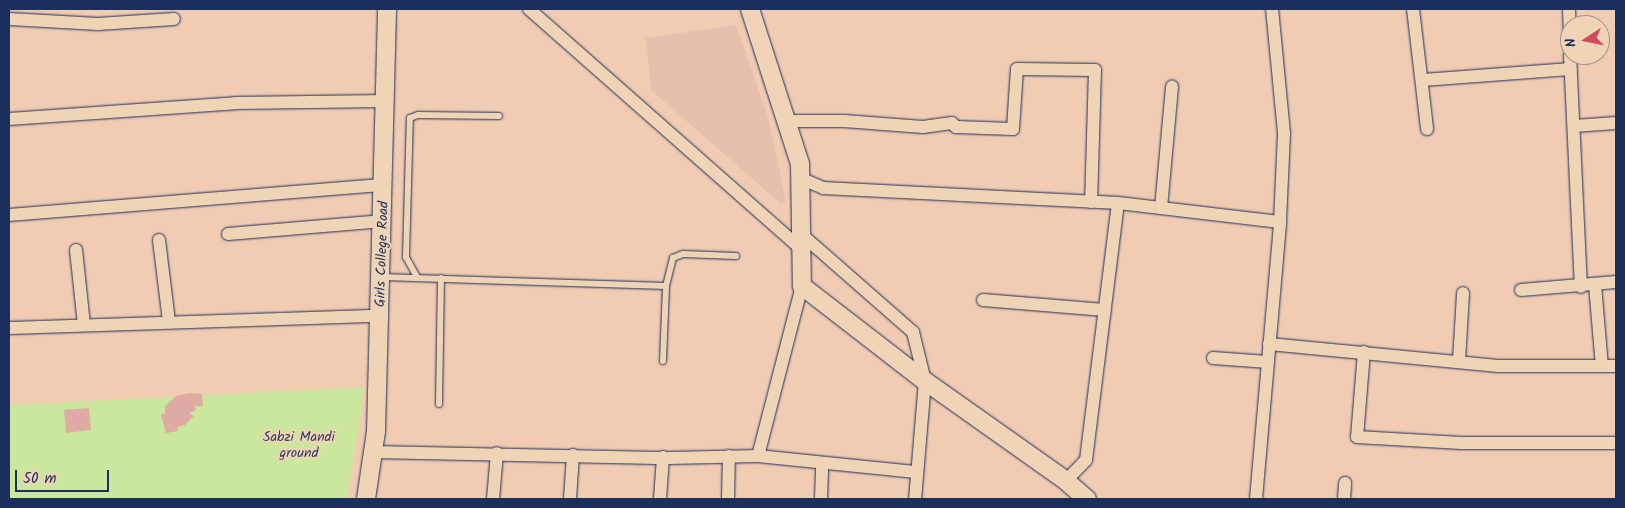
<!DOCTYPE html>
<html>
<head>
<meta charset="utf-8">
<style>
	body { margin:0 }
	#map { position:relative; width:1625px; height:508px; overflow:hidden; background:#f1ccb3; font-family:Kalam,sans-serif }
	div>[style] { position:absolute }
	.built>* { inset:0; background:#e7bfad }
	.green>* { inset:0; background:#cbe69d }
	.building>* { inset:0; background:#deaca5 }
	.roads { filter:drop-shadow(0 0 1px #1b2f5e) drop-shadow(0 0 1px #1b2f5e) }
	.lane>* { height:6px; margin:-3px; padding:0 3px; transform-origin:3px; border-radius:3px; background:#f0d4b6 }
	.street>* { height:12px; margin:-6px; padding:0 6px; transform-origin:6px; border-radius:6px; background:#f0d4b6 }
	.secondary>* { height:18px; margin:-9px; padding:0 9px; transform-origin:9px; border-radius:9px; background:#f0d4b6 }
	span { translate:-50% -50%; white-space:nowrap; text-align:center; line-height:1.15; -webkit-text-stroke:4px #f0d4b6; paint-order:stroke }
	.street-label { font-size:14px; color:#1b2f5e }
	.park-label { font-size:14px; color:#2d4164 }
	.frame { position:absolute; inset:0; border:10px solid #1b2f5e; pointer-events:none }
	.north { position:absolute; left:1560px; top:15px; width:50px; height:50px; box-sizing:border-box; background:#f0d4b6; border:1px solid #9b9293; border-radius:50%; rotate:259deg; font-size:14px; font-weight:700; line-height:20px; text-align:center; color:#1b2f5e }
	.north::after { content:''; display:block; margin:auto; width:18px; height:22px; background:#d1495b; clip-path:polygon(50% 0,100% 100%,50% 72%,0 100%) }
	.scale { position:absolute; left:15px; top:470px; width:94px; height:22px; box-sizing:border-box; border:2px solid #1b2f5e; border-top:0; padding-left:6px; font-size:15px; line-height:18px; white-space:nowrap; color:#1b2f5e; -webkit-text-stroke:4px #f0d4b6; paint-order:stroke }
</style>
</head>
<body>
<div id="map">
	<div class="built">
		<i style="clip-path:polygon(736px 25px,768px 117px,786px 202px,780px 203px,651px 90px,646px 38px)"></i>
	</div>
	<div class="green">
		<i style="clip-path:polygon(365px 387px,347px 499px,9px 499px,9px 405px)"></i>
	</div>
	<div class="building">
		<i style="clip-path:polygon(190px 393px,202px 394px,203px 406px,195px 406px,196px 410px,189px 413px,194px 416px,185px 425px,177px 427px,178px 431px,166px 433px,161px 415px,165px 413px,165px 406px,176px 396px)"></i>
		<i style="clip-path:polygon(89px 408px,91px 430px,66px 433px,64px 410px)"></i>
	</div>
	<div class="roads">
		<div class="lane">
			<i style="left:382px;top:277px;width:284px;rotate:1.8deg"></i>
			<i style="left:417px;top:277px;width:23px;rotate:-119deg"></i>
			<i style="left:406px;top:257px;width:139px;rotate:-88.4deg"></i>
			<i style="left:410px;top:118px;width:9px;rotate:-21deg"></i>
			<i style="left:418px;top:115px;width:81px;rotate:0.7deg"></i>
			<i style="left:663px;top:361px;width:75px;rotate:-87.7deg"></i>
			<i style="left:666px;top:286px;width:29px;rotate:-76deg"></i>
			<i style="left:673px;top:258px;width:11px;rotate:-22deg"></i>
			<i style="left:683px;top:254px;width:53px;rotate:2.2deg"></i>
			<i style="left:439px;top:404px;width:126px;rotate:-89.1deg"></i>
		</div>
		<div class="street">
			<i style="left:529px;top:9px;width:363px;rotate:41.4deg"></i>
			<i style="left:1413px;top:9px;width:121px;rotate:83.3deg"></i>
			<i style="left:1569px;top:9px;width:33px;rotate:88deg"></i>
			<i style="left:9px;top:19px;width:89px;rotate:3.2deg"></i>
			<i style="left:98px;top:24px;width:76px;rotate:-3.8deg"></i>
			<i style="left:1570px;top:55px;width:232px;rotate:87.3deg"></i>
			<i style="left:1423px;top:80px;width:148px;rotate:-4.3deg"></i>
			<i style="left:9px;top:119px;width:227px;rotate:-4deg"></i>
			<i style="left:235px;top:103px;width:151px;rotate:-0.8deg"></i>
			<i style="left:787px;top:121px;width:57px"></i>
			<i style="left:844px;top:121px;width:79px;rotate:4.3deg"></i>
			<i style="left:923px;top:127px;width:29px;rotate:-8deg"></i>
			<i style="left:952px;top:123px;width:6px;rotate:45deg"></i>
			<i style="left:956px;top:127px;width:57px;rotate:2deg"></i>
			<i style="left:1013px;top:129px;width:60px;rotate:-86.2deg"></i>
			<i style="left:1017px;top:69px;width:78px;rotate:0.7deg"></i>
			<i style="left:1095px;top:70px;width:132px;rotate:91.7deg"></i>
			<i style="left:1574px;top:126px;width:42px;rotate:-4.1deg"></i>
			<i style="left:800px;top:178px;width:26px;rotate:23deg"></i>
			<i style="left:824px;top:188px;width:294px;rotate:2.9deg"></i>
			<i style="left:1118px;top:203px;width:259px;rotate:97.1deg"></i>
			<i style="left:1086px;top:460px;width:29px;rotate:134deg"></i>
			<i style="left:1118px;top:203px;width:163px;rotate:6.7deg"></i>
			<i style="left:1161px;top:208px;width:122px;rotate:-84.8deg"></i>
			<i style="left:9px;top:215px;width:376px;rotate:-4.6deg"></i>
			<i style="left:228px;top:234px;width:156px;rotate:-4.8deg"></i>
			<i style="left:801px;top:234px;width:149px;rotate:41.2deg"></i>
			<i style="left:913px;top:332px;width:50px;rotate:76.2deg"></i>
			<i style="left:925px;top:381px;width:118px;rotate:94.8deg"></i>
			<i style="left:159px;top:240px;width:83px;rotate:83deg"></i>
			<i style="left:76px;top:250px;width:75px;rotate:83.9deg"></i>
			<i style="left:1595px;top:285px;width:81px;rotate:85.1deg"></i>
			<i style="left:1521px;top:290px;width:95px;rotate:-4.8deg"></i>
			<i style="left:983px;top:300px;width:122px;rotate:4.7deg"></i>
			<i style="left:9px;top:328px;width:371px;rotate:-1.9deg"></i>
			<i style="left:1269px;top:344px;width:230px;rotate:5.5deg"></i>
			<i style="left:1498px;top:366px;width:118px"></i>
			<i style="left:1364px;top:352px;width:85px;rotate:94.7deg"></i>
			<i style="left:1357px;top:437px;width:104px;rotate:3.3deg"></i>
			<i style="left:1461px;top:443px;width:155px"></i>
			<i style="left:1213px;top:358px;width:55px;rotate:4.2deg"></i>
			<i style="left:1459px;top:361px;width:68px;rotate:-86.6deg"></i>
			<i style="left:373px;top:452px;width:296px;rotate:1.2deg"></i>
			<i style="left:669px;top:458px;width:89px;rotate:-1.3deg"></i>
			<i style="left:758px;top:456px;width:158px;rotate:5.8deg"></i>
			<i style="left:758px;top:456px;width:176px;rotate:-75.5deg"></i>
			<i style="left:493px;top:499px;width:46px;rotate:-85deg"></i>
			<i style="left:570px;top:499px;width:44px;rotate:-86.1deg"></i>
			<i style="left:660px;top:499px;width:42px;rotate:-85.9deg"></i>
			<i style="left:728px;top:499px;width:43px;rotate:-88.7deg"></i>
			<i style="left:821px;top:499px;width:35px;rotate:-88deg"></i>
			<i style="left:1256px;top:499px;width:278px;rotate:-85deg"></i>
			<i style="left:1280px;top:222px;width:89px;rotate:-87.4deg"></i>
			<i style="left:1284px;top:133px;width:125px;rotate:-95.5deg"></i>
			<i style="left:1344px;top:499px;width:16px;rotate:-86deg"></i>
		</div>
		<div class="secondary">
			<i style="left:750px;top:9px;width:163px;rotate:72.1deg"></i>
			<i style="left:800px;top:164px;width:122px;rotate:89.1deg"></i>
			<i style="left:802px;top:286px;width:155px;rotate:37.7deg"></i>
			<i style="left:925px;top:381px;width:173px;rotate:35.3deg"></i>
			<i style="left:1066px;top:481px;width:28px;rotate:41deg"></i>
			<i style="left:366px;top:499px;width:69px;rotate:-81.6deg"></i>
			<i style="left:376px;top:431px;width:422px;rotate:-88.5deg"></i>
		</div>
	</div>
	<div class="street-label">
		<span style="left:382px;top:254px;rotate:-88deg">Girls College Road</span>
	</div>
	<div class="park-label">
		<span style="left:299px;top:445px">Sabzi Mandi<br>ground</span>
	</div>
	<div class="frame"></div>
	<div class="north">N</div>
	<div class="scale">50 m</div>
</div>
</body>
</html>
